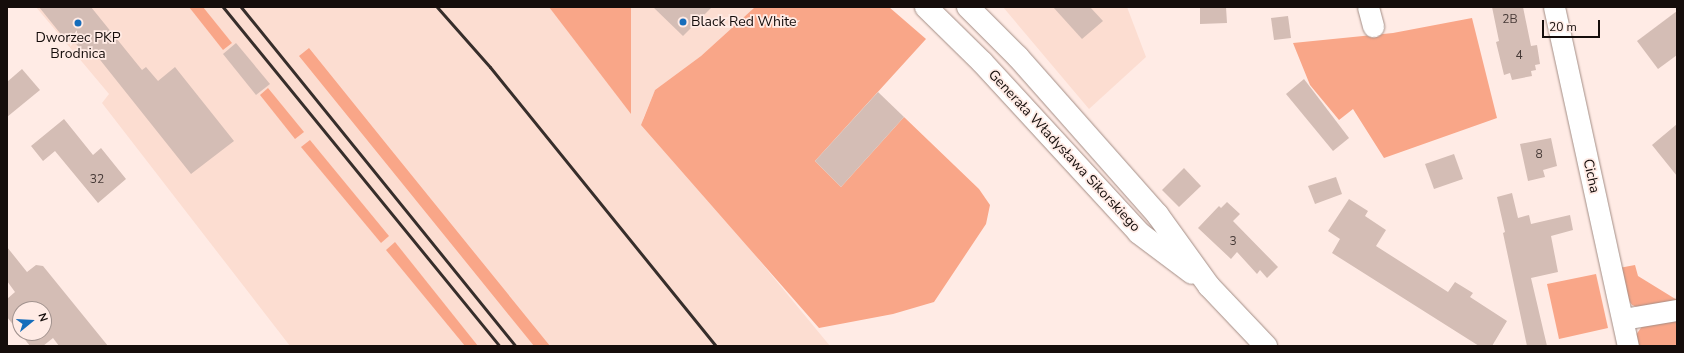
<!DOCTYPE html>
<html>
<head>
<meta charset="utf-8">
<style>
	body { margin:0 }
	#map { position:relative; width:1684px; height:353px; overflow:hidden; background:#ffebe5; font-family:"Nunito Sans",sans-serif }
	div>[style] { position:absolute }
	.built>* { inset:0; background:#fcddd1 }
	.green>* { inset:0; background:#f9a688 }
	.building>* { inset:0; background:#d4bdb5 }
	.roads { filter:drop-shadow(0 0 1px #a38d85) drop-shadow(0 0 1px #a38d85) }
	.minor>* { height:21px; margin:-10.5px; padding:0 10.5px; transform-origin:10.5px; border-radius:10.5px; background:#fff }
	.major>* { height:22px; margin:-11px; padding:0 11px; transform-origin:11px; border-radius:11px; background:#fff }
	.rail>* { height:3px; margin:-1.5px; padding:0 1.5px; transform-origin:1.5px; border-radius:1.5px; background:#372e2b }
	.dots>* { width:11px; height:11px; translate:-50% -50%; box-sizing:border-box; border:2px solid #ffebe5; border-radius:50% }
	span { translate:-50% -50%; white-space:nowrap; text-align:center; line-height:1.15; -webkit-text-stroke:3.5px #ffebe5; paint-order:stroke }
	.number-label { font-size:12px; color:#453936 }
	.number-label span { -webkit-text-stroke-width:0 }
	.poi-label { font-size:14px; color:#150d0b }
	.left { translate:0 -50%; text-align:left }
	.street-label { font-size:14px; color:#150d0b }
	.frame { position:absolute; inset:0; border:8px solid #150d0b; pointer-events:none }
	.north { position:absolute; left:12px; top:301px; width:40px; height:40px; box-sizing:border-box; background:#ffebe5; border:1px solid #a1928e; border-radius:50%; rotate:72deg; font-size:11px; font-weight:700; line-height:16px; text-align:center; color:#150d0b }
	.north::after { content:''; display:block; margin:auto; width:14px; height:18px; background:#156dbb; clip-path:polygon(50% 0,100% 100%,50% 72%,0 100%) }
	.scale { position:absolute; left:1542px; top:20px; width:58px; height:18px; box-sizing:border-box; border:2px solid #150d0b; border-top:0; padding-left:5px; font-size:12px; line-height:14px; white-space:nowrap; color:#150d0b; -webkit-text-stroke:3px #ffebe5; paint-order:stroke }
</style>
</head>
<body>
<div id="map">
	<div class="built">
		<i style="clip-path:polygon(36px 7px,557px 7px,630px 103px,631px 7px,755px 7px,701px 56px,655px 90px,643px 119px,830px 346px,290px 346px,102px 103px,109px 94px)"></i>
		<i style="clip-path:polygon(1003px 7px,1127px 7px,1146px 57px,1089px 109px)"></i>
	</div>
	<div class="green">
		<i style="clip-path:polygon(189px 7px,203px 7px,232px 43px,223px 50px)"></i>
		<i style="clip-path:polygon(549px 7px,631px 7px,631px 114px)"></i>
		<i style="clip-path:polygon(755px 7px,889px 7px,926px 39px,815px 161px,841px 187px,904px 117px,979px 189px,990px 205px,986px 224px,934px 302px,893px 314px,819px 328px,641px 125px,655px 90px,701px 56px)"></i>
		<i style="clip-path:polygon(1472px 18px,1497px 118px,1384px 158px,1353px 109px,1339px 120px,1310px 85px,1293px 43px,1393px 33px)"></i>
		<i style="clip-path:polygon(309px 48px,388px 146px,550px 346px,534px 346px,299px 56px)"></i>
		<i style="clip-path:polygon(268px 88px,304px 132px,295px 139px,260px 95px)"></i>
		<i style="clip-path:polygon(310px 140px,389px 236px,381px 243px,301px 147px)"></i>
		<i style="clip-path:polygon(395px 242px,478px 346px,465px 346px,386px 250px)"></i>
		<i style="clip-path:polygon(1635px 265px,1638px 276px,1677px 300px,1639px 308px,1632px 305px,1626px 297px,1619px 268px)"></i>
		<i style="clip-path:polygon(1596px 274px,1608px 328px,1559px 339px,1547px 284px)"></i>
		<i style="clip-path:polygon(1677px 316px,1677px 346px,1635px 346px,1633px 339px,1643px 325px)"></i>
	</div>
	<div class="building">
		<i style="clip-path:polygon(39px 7px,91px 7px,142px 70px,146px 67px,158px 81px,175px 67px,234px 141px,191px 174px,93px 51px,87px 57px,72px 39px,68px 43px)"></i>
		<i style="clip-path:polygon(653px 7px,712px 7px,683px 36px)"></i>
		<i style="clip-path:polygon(1053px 7px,1090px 7px,1103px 21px,1082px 39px)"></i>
		<i style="clip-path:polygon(1200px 7px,1226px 7px,1227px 23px,1200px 24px)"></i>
		<i style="clip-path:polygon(1492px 7px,1523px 7px,1531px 46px,1537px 45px,1540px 64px,1535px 65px,1536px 70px,1531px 71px,1532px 76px,1512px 80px,1510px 73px,1504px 75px,1496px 42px,1499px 41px)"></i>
		<i style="clip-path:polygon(1677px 11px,1677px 55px,1658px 69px,1637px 41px)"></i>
		<i style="clip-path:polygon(1288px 16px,1291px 38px,1274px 40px,1271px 18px)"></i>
		<i style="clip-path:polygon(236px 43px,270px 84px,256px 95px,223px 54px)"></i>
		<i style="clip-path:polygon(22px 69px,40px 90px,7px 117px,7px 82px)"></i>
		<i style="clip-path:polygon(1304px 79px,1349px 138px,1333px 151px,1286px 94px)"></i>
		<i style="clip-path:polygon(878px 92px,904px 117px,841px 187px,815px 161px)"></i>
		<i style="clip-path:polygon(64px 119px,93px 155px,101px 148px,126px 179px,98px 203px,55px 151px,43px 161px,31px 146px)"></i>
		<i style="clip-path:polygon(1677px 124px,1677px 176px,1652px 145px)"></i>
		<i style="clip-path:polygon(1551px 138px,1557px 166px,1543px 170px,1545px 177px,1528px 181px,1520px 144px)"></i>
		<i style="clip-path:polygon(1454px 154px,1463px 179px,1434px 189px,1425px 164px)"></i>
		<i style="clip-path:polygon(1184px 168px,1201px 186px,1179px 207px,1162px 190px)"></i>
		<i style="clip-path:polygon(1336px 177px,1342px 194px,1315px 204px,1308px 186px)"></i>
		<i style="clip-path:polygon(1512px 193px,1518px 218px,1529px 215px,1531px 224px,1570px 215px,1573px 230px,1551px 236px,1558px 272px,1531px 278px,1547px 346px,1527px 346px,1503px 233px,1505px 232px,1497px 197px)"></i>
		<i style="clip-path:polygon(1349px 199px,1368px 211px,1365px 216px,1386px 230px,1376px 246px,1448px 292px,1455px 282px,1473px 293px,1470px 297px,1507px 321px,1492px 346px,1479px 346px,1332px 253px,1340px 239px,1328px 231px)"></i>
		<i style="clip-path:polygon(1227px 202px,1240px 214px,1233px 221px,1278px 267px,1267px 278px,1260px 270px,1257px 274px,1237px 252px,1231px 259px,1198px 228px,1219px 206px,1221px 208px)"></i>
		<i style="clip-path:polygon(evenodd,7px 247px,27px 272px,36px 265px,43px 266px,108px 346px,59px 346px,53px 338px,43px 346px,30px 346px,7px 317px,7px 299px,15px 292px,7px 281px,7px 247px,20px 309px,44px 309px,44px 333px,20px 333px,20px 309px)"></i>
	</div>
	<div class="roads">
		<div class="minor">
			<i style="left:1368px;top:7px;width:20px;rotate:75deg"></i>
			<i style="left:1554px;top:7px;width:347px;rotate:77.7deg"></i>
			<i style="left:1623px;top:319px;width:55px;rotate:-9.5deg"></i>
		</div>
		<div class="major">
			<i style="left:926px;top:7px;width:78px;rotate:44.5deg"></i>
			<i style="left:982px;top:62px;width:232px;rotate:47.4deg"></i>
			<i style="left:1139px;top:233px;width:66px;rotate:37deg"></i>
			<i style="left:968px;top:7px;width:71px;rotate:45deg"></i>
			<i style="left:1018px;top:57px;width:210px;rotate:48.5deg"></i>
			<i style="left:1157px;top:214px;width:89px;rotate:54.2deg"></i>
			<i style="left:1209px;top:286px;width:83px;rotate:46.5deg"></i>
		</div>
	</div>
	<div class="rail">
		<i style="left:223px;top:7px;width:437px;rotate:50.8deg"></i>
		<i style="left:241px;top:7px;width:437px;rotate:51deg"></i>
		<i style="left:437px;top:7px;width:80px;rotate:48.5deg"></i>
		<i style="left:490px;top:67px;width:359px;rotate:51deg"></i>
	</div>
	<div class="dots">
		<i style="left:683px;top:22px;background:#156dbb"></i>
		<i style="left:78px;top:23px;background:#156dbb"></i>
	</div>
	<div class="number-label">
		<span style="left:1510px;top:20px">2B</span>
		<span style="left:1519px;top:56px">4</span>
		<span style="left:1539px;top:155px">8</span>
		<span style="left:97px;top:180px">32</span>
		<span style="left:1233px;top:242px">3</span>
	</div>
	<div class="poi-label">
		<span class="left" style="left:691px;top:22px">Black Red White</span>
		<span style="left:78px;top:46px">Dworzec PKP<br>Brodnica</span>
	</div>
	<div class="street-label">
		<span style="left:1064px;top:151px;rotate:47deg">Generała Władysława Sikorskiego</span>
		<span style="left:1591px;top:176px;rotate:78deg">Cicha</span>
	</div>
	<div class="frame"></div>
	<div class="north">N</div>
	<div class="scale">20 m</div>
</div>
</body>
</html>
